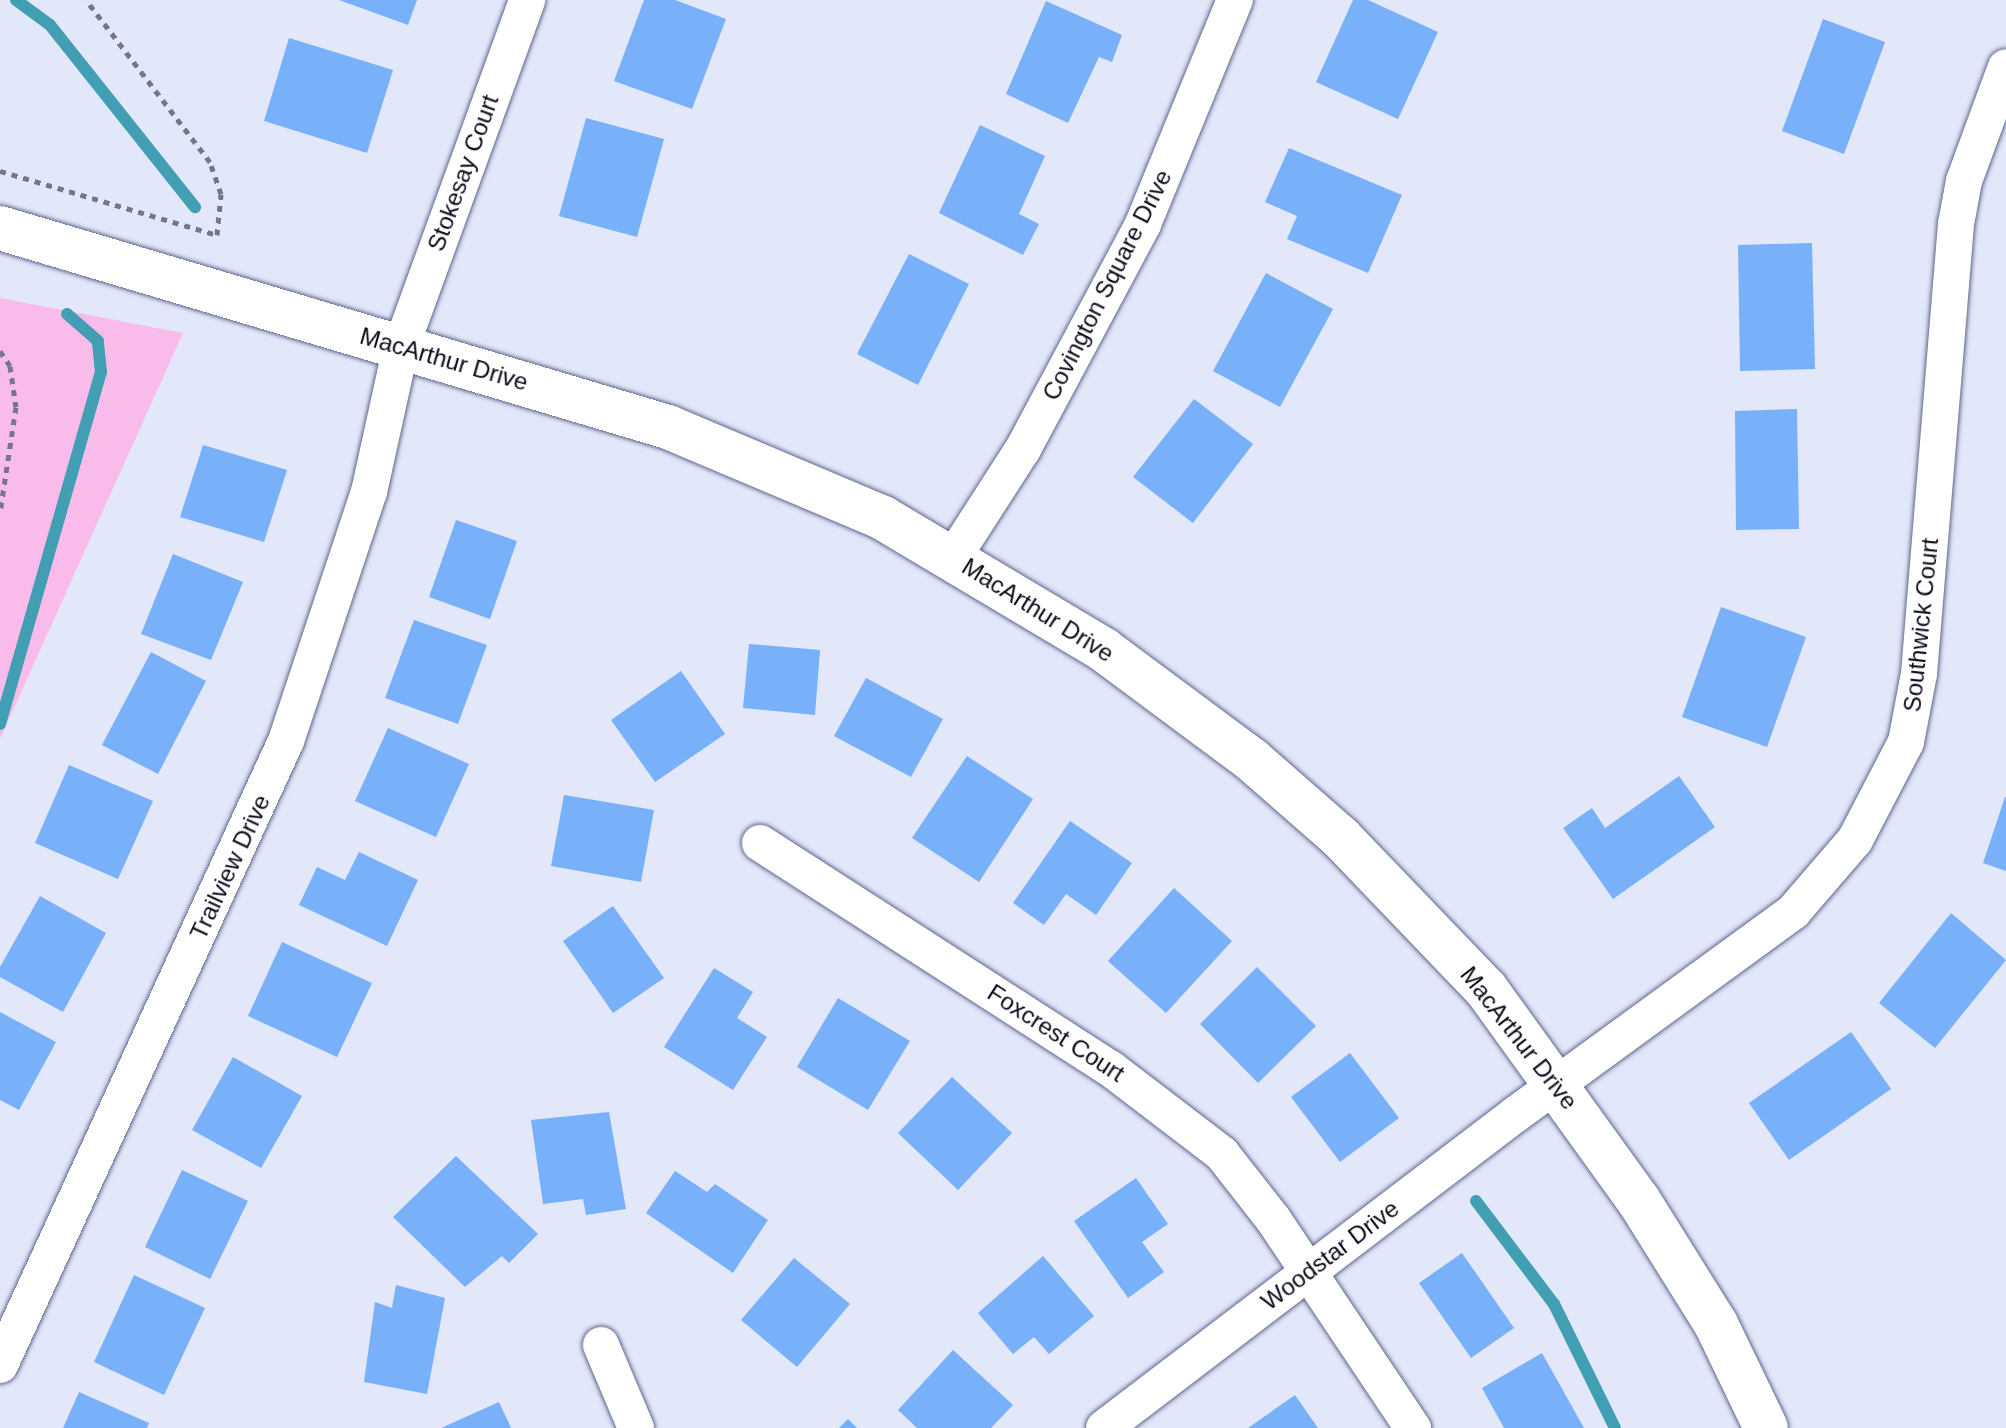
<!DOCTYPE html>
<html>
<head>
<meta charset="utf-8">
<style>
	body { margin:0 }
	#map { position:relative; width:2006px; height:1428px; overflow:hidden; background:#e2e7f9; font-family:Arial,sans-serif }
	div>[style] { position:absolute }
	.green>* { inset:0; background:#f9bcea }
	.stream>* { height:12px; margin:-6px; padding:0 6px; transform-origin:6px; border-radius:6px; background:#429eb2 }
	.building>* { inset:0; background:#78b0f9 }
	.path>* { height:5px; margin-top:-2.5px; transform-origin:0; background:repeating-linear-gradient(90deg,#737787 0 6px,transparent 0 12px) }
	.roads { filter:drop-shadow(0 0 2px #5e668d) drop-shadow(0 0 2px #5e668d) }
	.street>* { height:36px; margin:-18px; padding:0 18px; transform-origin:18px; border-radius:18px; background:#fff }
	.secondary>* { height:44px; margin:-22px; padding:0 22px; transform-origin:22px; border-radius:22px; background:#fff }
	span { translate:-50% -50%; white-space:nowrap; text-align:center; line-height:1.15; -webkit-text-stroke:8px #fff; paint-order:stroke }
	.street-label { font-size:24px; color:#080b19 }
</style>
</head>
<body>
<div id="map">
	<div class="green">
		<i style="clip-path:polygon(0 298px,183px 333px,0 739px)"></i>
	</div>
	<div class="stream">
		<i style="left:16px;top:0;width:42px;rotate:36.3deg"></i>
		<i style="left:50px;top:25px;width:233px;rotate:51.5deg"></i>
		<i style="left:0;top:724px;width:366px;rotate:-74deg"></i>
		<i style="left:101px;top:372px;width:31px;rotate:-96deg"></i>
		<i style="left:98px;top:341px;width:41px;rotate:-138.9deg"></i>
		<i style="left:1476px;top:1201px;width:129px;rotate:52.9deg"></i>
		<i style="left:1554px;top:1304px;width:138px;rotate:63.8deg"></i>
	</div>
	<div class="building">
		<i style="clip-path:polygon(339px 0,417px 0,408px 25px)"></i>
		<i style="clip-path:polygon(644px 0,675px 0,726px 19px,692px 109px,614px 81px)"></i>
		<i style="clip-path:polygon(1353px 0,1368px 0,1438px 32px,1398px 119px,1316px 82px)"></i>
		<i style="clip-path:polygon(1046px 1px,1122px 35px,1112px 62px,1099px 57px,1068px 123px,1006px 94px)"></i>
		<i style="clip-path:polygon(1823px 19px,1885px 42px,1844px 154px,1782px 131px)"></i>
		<i style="clip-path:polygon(289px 38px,393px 70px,367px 153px,264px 121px)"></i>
		<i style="clip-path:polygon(586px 118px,664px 139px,637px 237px,559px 216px)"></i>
		<i style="clip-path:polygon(980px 125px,1045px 156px,1019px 214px,1039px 224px,1023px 255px,939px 213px)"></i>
		<i style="clip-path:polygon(1289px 148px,1402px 195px,1368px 273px,1287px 239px,1297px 216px,1265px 202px)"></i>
		<i style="clip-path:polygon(1812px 243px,1815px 369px,1740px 371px,1738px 245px)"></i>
		<i style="clip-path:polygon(909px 254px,969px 284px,918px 385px,857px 354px)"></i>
		<i style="clip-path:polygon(1266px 273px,1333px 309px,1280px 407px,1213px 371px)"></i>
		<i style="clip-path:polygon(1194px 399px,1253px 444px,1193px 523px,1133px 477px)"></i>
		<i style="clip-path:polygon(1797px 409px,1799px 529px,1736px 530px,1735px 411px)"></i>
		<i style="clip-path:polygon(203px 445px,287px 470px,264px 542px,180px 517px)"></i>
		<i style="clip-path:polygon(456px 520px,517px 541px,490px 619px,429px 597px)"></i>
		<i style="clip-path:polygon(173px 554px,243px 582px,211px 660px,141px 634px)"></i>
		<i style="clip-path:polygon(1721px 607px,1806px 637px,1767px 747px,1682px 717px)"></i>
		<i style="clip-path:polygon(414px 620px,487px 645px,458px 724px,385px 698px)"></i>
		<i style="clip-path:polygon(749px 644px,820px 650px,815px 715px,743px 708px)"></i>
		<i style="clip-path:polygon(151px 652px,206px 681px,158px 774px,102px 745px)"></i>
		<i style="clip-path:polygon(681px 671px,725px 734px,655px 782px,611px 720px)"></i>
		<i style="clip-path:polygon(866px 678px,943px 719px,911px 777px,834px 736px)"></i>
		<i style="clip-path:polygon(388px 728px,469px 764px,436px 837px,355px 801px)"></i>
		<i style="clip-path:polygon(967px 756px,1033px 799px,979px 882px,912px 838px)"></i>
		<i style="clip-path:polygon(69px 765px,153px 801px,118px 879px,35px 843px)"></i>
		<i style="clip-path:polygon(1679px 776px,1715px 827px,1613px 899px,1563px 828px,1592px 808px,1605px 828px)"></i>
		<i style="clip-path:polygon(564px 795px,654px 810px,641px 882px,551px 866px)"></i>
		<i style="clip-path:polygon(2005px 797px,2006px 797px,2006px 871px,1983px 863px)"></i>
		<i style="clip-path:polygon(1070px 821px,1132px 863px,1096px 915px,1066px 894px,1044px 925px,1013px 903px)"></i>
		<i style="clip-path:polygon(359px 852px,418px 880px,387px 946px,299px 905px,317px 867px,345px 880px)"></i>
		<i style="clip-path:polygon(1174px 888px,1232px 941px,1166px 1013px,1108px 961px)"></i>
		<i style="clip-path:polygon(40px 896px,106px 933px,63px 1012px,0 977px,0 967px)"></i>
		<i style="clip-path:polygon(613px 906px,664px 978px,613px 1013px,563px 941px)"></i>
		<i style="clip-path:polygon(1951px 913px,2006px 960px,1935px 1048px,1879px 1003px)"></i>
		<i style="clip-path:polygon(282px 942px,372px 983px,337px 1057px,248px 1016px)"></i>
		<i style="clip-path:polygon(1257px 967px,1316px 1026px,1258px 1083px,1200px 1024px)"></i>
		<i style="clip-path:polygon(714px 968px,753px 992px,737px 1018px,767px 1037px,733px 1090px,664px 1047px)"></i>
		<i style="clip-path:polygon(838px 998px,910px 1041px,868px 1110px,797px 1067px)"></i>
		<i style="clip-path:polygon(0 1012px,56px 1042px,19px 1110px,0 1100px)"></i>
		<i style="clip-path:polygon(1851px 1032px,1891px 1089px,1789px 1160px,1749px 1103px)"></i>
		<i style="clip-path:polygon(1350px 1053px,1399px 1118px,1340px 1162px,1291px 1097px)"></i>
		<i style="clip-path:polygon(233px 1057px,302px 1096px,261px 1168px,192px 1130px)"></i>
		<i style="clip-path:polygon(952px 1077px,1012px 1133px,958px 1190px,898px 1133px)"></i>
		<i style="clip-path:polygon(609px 1112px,626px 1209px,586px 1215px,583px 1199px,543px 1204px,531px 1120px)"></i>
		<i style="clip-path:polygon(456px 1156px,538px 1234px,509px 1263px,502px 1256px,465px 1287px,393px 1217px)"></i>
		<i style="clip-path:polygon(182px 1170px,248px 1201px,210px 1279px,145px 1247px)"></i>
		<i style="clip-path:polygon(675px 1171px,707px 1192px,715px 1184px,768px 1220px,733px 1273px,646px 1213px)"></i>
		<i style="clip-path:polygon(1136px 1178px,1168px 1224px,1142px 1242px,1164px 1272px,1128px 1298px,1074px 1221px)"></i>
		<i style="clip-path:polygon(1462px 1253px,1514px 1328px,1471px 1358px,1419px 1283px)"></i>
		<i style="clip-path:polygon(1043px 1256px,1094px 1316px,1049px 1354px,1034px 1337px,1013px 1354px,978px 1313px)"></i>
		<i style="clip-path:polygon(794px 1258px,850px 1304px,797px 1367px,741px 1320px)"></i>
		<i style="clip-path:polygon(134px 1275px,205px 1308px,164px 1395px,94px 1362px)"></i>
		<i style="clip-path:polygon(396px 1285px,445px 1298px,427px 1394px,364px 1382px,375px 1302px,392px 1308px)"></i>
		<i style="clip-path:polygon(953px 1350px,1013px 1405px,991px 1428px,917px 1428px,898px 1410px)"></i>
		<i style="clip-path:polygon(1542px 1353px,1584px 1428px,1504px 1428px,1482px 1388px)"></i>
		<i style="clip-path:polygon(79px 1392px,149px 1423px,147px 1428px,63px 1428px)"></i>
		<i style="clip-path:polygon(1295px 1395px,1318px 1428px,1248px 1428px)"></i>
		<i style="clip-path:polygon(499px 1402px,511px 1428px,441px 1428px)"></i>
		<i style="clip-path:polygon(848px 1419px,857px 1428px,839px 1428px)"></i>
	</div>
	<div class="path">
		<i style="left:0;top:171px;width:226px;rotate:16.4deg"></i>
		<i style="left:217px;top:235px;width:41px;rotate:-84.4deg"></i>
		<i style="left:221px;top:194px;width:34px;rotate:-109deg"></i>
		<i style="left:210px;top:162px;width:204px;rotate:-127.4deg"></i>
		<i style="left:0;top:351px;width:18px;rotate:56deg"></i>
		<i style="left:10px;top:366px;width:41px;rotate:81.7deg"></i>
		<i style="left:16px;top:407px;width:107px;rotate:98.6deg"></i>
	</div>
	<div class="roads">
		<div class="street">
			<i style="left:954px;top:556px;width:127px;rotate:-57.2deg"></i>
			<i style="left:1023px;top:449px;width:255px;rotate:-61.9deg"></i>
			<i style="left:1143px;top:224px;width:242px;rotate:-67.7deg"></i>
			<i style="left:760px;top:843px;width:417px;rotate:32.8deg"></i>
			<i style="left:1111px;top:1069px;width:140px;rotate:37.4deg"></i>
			<i style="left:1222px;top:1154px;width:83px;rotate:51.9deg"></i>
			<i style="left:1273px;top:1219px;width:252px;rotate:56.2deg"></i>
			<i style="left:601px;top:1345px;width:90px;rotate:67.1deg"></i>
			<i style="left:0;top:1365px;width:686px;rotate:-65.38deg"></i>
			<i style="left:286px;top:741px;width:262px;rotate:-71.6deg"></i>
			<i style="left:369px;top:492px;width:148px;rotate:-77.6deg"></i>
			<i style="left:401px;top:347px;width:369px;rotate:-70deg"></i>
			<i style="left:1104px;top:1428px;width:518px;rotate:-37.31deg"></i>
			<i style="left:1516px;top:1114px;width:343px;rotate:-36.1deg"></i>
			<i style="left:1793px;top:912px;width:95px;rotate:-49.3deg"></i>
			<i style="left:1855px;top:840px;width:110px;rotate:-62.5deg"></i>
			<i style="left:1906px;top:742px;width:69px;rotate:-79.2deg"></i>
			<i style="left:1919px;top:674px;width:452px;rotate:-85.3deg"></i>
			<i style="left:1956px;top:224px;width:44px;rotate:-79.5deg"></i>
			<i style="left:1964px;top:181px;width:121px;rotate:-69.8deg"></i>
		</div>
		<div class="secondary">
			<i style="left:0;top:228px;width:697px;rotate:16.59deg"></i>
			<i style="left:668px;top:427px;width:233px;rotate:22.9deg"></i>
			<i style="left:883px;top:518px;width:257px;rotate:30.8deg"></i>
			<i style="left:1104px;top:650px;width:184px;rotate:36.6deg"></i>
			<i style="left:1252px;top:760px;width:118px;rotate:41.2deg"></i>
			<i style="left:1341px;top:838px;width:209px;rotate:46.2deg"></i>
			<i style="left:1486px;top:989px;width:261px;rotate:54.2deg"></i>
			<i style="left:1639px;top:1201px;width:145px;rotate:58deg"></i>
			<i style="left:1716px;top:1324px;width:115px;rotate:64.3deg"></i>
		</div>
	</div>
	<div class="street-label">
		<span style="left:463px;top:173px;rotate:-70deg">Stokesay Court</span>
		<span style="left:1107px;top:285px;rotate:-63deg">Covington Square Drive</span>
		<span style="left:444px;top:359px;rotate:16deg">MacArthur Drive</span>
		<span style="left:1038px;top:610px;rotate:32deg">MacArthur Drive</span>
		<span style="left:1921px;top:625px;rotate:-84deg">Southwick Court</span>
		<span style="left:230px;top:867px;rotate:-65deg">Trailview Drive</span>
		<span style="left:1056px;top:1033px;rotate:33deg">Foxcrest Court</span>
		<span style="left:1519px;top:1038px;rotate:52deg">MacArthur Drive</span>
		<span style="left:1330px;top:1255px;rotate:-37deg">Woodstar Drive</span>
	</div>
</div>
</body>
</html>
